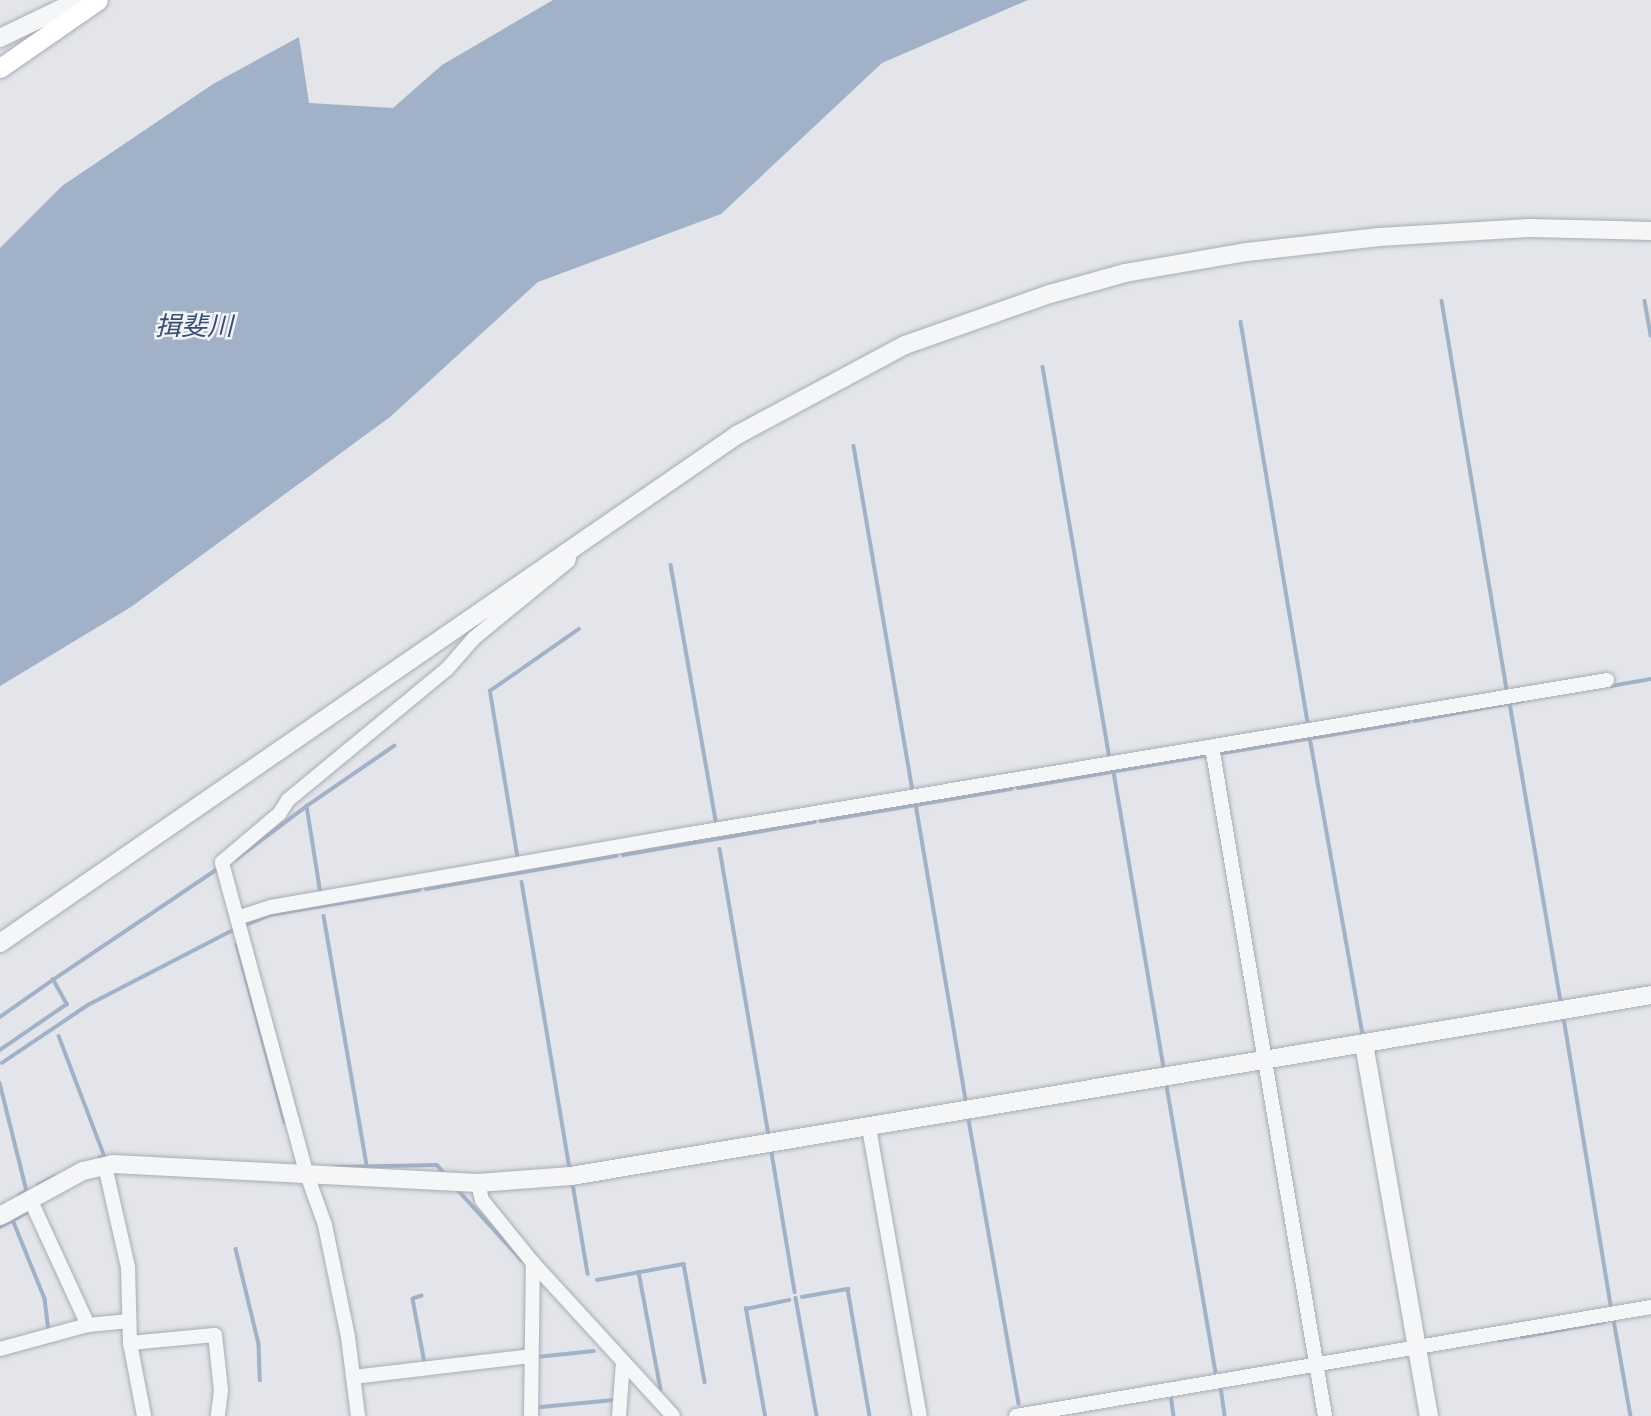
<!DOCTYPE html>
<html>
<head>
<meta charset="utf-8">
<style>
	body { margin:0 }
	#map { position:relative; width:1651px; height:1416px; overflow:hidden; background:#e3e5ea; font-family:Manrope,"Noto Sans JP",sans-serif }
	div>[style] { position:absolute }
	.water>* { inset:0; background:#a1b1c7 }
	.stream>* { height:3.5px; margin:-1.75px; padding:0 1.75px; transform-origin:1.75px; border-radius:1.75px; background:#a1b1c7 }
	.roads { filter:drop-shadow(0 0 2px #a8acb4) drop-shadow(0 0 2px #a8acb4) }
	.minor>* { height:14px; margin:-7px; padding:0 7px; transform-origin:7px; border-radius:7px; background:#f5f6f8 }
	.tertiary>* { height:18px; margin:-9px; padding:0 9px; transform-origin:9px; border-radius:9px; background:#f5f6f8 }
	.secondary>* { height:19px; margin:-9.5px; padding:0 9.5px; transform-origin:9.5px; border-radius:9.5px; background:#fff }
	span { translate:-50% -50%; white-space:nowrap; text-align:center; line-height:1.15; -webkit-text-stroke:5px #f2f4f7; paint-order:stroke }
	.water-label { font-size:26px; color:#394f71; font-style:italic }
</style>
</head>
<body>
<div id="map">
	<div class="water">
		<i style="clip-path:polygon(553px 0,1028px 0,882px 63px,721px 214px,538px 282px,390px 417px,131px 607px,0 686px,0 248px,62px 186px,213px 84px,299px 37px,309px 103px,393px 108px,442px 65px)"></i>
	</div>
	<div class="stream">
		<i style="left:1442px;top:301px;width:394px;rotate:80.5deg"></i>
		<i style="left:1645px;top:301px;width:35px;rotate:80deg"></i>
		<i style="left:1241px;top:322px;width:408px;rotate:80.5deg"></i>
		<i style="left:1043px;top:367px;width:396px;rotate:80.3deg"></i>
		<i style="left:854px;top:446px;width:349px;rotate:80.3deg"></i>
		<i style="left:671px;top:565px;width:264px;rotate:80deg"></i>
		<i style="left:1611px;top:686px;width:41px;rotate:-9.9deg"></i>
		<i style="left:1510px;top:703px;width:301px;rotate:80.3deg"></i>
		<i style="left:1414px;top:721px;width:110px;rotate:-10.5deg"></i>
		<i style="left:1310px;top:737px;width:302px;rotate:79.9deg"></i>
		<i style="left:1217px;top:754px;width:194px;rotate:-9.5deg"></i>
		<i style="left:1114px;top:772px;width:301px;rotate:80.4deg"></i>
		<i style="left:1018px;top:788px;width:195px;rotate:-9.8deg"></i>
		<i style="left:916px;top:804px;width:301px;rotate:80.4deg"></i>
		<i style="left:307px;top:806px;width:106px;rotate:-34.6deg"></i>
		<i style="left:821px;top:821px;width:193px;rotate:-9.6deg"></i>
		<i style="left:720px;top:849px;width:292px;rotate:80.3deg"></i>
		<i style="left:623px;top:855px;width:194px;rotate:-9.8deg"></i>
		<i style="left:235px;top:860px;width:90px;rotate:-36.9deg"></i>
		<i style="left:307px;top:806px;width:89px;rotate:81deg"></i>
		<i style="left:518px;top:861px;width:172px;rotate:-99.4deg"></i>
		<i style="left:490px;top:691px;width:108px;rotate:-34.9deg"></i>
		<i style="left:522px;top:882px;width:290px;rotate:80.5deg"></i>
		<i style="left:426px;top:889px;width:193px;rotate:-9.9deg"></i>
		<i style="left:324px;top:916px;width:254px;rotate:80.2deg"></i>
		<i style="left:246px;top:925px;width:25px;rotate:-23deg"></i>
		<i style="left:269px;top:915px;width:152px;rotate:-9.5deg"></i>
		<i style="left:237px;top:944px;width:184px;rotate:74.9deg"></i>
		<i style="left:67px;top:1005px;width:29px;rotate:-119deg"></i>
		<i style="left:53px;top:980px;width:197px;rotate:-34deg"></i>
		<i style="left:0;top:1017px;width:65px;rotate:-34.9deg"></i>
		<i style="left:1564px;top:1018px;width:291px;rotate:80.7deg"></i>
		<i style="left:59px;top:1036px;width:129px;rotate:69.2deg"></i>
		<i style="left:105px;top:1157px;width:5px;rotate:169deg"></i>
		<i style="left:0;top:1050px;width:81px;rotate:-34.5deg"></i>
		<i style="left:2px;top:1063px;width:104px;rotate:-34deg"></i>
		<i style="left:88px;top:1005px;width:165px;rotate:-27.3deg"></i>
		<i style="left:0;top:1083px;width:111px;rotate:76deg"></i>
		<i style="left:27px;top:1191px;width:9px;rotate:148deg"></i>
		<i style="left:1167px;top:1086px;width:290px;rotate:80.3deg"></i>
		<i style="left:969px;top:1120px;width:288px;rotate:80deg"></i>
		<i style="left:772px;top:1153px;width:141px;rotate:80.6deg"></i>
		<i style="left:335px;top:1167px;width:102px;rotate:-1.1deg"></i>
		<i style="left:437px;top:1165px;width:13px;rotate:48deg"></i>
		<i style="left:573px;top:1184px;width:91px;rotate:80.5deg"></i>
		<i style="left:38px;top:1185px;width:18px;rotate:-27deg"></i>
		<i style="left:458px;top:1190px;width:95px;rotate:47.6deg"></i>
		<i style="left:13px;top:1220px;width:19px;rotate:-28deg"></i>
		<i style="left:0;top:1227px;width:15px;rotate:-28deg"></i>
		<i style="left:13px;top:1220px;width:85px;rotate:67.9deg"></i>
		<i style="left:45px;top:1299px;width:31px;rotate:83deg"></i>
		<i style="left:236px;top:1249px;width:98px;rotate:76.4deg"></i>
		<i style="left:259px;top:1344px;width:36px;rotate:88deg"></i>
		<i style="left:639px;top:1272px;width:119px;rotate:79.4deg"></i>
		<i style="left:597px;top:1280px;width:88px;rotate:-10.4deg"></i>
		<i style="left:684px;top:1264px;width:120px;rotate:79.9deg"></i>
		<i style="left:422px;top:1296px;width:9px;rotate:162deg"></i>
		<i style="left:413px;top:1299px;width:65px;rotate:79.4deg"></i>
		<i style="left:802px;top:1297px;width:47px;rotate:-9.9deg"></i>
		<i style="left:848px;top:1289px;width:129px;rotate:80.2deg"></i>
		<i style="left:796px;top:1298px;width:120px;rotate:79.9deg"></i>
		<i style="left:1614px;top:1320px;width:97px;rotate:80deg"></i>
		<i style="left:1522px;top:1337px;width:83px;rotate:-10.4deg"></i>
		<i style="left:1499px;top:1340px;width:15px;rotate:-8deg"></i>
		<i style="left:537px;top:1357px;width:57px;rotate:-6deg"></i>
		<i style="left:1221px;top:1387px;width:29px;rotate:82deg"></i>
		<i style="left:1171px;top:1395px;width:21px;rotate:82deg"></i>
		<i style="left:541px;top:1407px;width:73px;rotate:-5.5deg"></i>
		<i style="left:765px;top:1416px;width:109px;rotate:-100.1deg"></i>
		<i style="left:746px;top:1309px;width:44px;rotate:-11.8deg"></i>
	</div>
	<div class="roads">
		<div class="minor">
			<i style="left:1212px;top:747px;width:678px;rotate:80.41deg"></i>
			<i style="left:237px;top:918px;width:36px;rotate:-18deg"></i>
			<i style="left:271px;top:907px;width:425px;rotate:-9.9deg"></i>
			<i style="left:690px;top:834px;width:930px;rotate:-9.53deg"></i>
			<i style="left:869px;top:1128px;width:292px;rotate:80deg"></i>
			<i style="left:105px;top:1166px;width:104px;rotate:77.2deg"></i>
			<i style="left:128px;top:1267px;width:76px;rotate:88.5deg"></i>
			<i style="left:130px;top:1343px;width:74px;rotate:79.1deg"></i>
			<i style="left:478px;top:1183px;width:17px;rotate:77deg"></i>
			<i style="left:482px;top:1200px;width:81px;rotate:51deg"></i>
			<i style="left:533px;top:1263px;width:207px;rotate:47.5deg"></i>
			<i style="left:30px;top:1199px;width:139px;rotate:65.3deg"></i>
			<i style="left:130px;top:1343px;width:85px;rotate:-5.4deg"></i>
			<i style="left:215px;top:1335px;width:55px;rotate:83.8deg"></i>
			<i style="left:221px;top:1390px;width:26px;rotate:97deg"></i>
			<i style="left:0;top:1349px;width:91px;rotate:-15.3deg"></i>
			<i style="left:88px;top:1325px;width:41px;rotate:-5.6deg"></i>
			<i style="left:353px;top:1377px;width:179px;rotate:-6.7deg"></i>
			<i style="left:358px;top:1416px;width:80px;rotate:-97.2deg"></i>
			<i style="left:348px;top:1337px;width:114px;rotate:-101.6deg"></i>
			<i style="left:325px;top:1225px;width:56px;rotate:-109.7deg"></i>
			<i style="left:306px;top:1172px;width:321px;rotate:-105.2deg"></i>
			<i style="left:222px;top:862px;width:75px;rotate:-40.1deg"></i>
			<i style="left:279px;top:814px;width:17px;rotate:-57deg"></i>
			<i style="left:288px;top:800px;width:206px;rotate:-39.5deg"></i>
			<i style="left:447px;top:669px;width:41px;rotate:-48.9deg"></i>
			<i style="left:474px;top:638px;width:122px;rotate:-39.3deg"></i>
			<i style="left:568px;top:561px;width:11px;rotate:-75deg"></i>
			<i style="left:531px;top:1416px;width:153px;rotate:-89.3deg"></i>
			<i style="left:619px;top:1416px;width:55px;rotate:-85.8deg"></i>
			<i style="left:1016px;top:1416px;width:644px;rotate:-9.74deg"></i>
		</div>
		<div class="tertiary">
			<i style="left:0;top:38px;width:88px;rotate:-25.7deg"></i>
			<i style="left:0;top:943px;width:895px;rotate:-34.58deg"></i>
			<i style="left:737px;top:435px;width:191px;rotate:-28.2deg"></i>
			<i style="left:905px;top:345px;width:154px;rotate:-19.4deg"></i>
			<i style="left:1050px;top:294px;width:78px;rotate:-15.6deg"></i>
			<i style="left:1125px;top:273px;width:124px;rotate:-9.8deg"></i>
			<i style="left:1247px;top:252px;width:133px;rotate:-6.5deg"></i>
			<i style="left:1379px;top:237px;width:150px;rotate:-3.4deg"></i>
			<i style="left:1529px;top:228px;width:122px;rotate:1.4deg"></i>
			<i style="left:1364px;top:1044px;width:378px;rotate:80.1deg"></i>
			<i style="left:0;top:1216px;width:94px;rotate:-28.5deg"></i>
			<i style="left:83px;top:1171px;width:31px;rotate:-13deg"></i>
			<i style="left:113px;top:1164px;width:365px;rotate:3deg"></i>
			<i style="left:478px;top:1183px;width:93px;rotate:-4.3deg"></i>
			<i style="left:571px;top:1176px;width:1095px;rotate:-9.51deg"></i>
		</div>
		<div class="secondary">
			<i style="left:0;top:68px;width:119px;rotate:-34.8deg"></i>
		</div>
	</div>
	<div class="water-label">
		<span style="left:194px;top:326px">揖斐川</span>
	</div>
</div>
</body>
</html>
